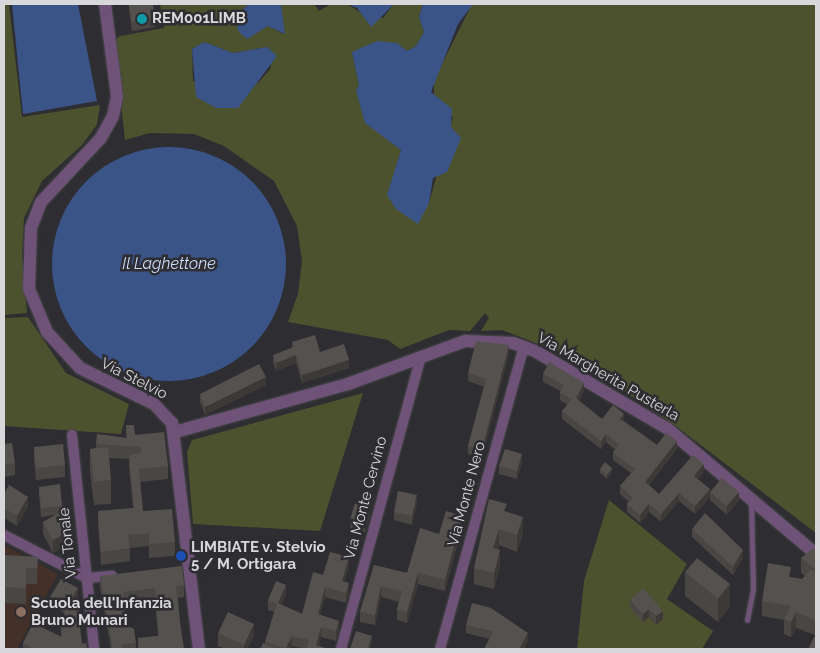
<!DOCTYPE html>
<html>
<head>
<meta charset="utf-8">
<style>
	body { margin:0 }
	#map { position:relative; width:820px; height:653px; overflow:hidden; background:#2e2d31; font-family:Raleway,sans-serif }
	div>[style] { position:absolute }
	.education>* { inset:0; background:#433129 }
	.green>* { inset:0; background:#4d522e }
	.water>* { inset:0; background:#3b5488 }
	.round { border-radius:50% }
	.roads { filter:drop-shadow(0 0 1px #49484c) drop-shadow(0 0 1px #49484c) }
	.service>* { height:5px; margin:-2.5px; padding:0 2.5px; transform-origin:2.5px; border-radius:2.5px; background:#6e5277 }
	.minor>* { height:10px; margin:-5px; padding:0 5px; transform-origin:5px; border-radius:5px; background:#6e5277 }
	.tertiary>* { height:12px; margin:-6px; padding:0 6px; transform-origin:6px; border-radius:6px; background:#6e5277 }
	.wall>* { inset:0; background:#494643 }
	.shaded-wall>* { inset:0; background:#3c3937 }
	.building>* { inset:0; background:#55514e }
	.dots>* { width:14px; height:14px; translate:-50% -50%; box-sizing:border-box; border:2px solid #2e2d31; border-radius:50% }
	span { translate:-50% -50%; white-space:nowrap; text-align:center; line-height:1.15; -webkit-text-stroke:5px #2e2d31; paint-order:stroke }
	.poi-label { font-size:15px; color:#d8d7da; font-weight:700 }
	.left { translate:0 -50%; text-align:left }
	.street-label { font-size:15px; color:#d8d7da }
	.water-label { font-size:16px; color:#cbdcfd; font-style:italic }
	.frame { position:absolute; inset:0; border:5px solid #d8d7da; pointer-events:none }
</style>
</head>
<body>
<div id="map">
	<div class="education">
		<i style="clip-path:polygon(4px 545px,58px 574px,17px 649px,4px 649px)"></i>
	</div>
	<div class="green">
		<i style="clip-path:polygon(4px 4px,9px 4px,22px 117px,100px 105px,97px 125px,81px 146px,42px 181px,24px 218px,22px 255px,27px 313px,4px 315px)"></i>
		<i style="clip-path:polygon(evenodd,160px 4px,249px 4px,237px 15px,253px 34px,268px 26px,284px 34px,281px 4px,314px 4px,319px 11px,331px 4px,347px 4px,363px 14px,383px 18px,394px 4px,423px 4px,419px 17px,424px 32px,416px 46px,407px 51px,352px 52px,359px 85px,356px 90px,365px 122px,401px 150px,388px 195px,429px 203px,453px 117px,434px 97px,434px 80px,472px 4px,816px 4px,816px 533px,677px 427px,575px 358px,502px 330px,481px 331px,489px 318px,485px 313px,470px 331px,449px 330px,400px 349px,388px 340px,288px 322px,298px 294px,302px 261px,297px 226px,274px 181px,224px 146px,194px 134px,150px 133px,125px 140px,114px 41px,120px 36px,164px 28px,160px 4px,204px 42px,233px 53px,267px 47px,271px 68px,258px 83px,193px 81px,192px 49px,204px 42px)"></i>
		<i style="clip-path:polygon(28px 317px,66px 373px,129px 404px,121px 434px,4px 426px,4px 318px)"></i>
		<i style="clip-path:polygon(363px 393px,320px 531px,193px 524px,187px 452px,192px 440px)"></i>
		<i style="clip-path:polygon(609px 500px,687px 564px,667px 599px,713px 631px,702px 649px,577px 649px,584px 581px)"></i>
	</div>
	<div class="water">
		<i style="clip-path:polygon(12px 4px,78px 4px,97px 101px,23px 114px)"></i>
		<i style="clip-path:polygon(249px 4px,281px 4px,285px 34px,268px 26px,247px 39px,238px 31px,237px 15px)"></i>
		<i style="clip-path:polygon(347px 4px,394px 4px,371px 27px,357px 8px)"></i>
		<i style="clip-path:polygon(423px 4px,473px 4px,458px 24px,431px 92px,452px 109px,451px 127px,461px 138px,447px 172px,433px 178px,429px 203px,418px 224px,396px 209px,387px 195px,401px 150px,365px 123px,356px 90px,359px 85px,352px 52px,377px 41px,397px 43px,407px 51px,416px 46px,424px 32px,419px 17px)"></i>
		<i style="clip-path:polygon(204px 42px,233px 53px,267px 47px,277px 56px,238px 108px,216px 108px,196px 97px,192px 49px)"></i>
		<i class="round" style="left:52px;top:147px;width:234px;height:234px"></i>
	</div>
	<div class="roads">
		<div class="service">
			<i style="left:747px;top:620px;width:32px;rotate:-79deg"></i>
			<i style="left:753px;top:589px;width:89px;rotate:-91.3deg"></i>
		</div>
		<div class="minor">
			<i style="left:72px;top:435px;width:215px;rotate:84.1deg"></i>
			<i style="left:4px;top:535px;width:93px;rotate:27.4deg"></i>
			<i style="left:87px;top:578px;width:25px;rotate:-5deg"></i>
			<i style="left:341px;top:649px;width:304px;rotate:-74.7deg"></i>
			<i style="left:440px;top:649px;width:313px;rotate:-74.5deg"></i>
		</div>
		<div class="tertiary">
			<i style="left:105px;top:4px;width:94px;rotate:82.6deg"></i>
			<i style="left:117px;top:97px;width:19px;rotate:102deg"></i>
			<i style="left:113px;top:116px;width:26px;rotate:119deg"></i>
			<i style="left:100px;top:139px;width:86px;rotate:133.1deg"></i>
			<i style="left:41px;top:202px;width:28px;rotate:111deg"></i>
			<i style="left:31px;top:228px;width:61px;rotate:91.9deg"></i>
			<i style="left:29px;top:289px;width:47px;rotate:67.3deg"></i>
			<i style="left:47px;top:332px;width:49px;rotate:47.5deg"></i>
			<i style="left:80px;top:368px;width:82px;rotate:25.9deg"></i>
			<i style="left:154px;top:404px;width:26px;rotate:47deg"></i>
			<i style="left:172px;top:423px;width:228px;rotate:83.2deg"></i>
			<i style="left:175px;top:432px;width:180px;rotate:-15.5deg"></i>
			<i style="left:348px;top:384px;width:125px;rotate:-20.2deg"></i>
			<i style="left:465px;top:341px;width:48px;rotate:2.4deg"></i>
			<i style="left:513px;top:343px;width:23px;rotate:20deg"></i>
			<i style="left:535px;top:351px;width:154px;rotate:30.4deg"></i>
			<i style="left:668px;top:429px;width:194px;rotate:40.2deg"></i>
		</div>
	</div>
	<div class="wall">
		<i style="clip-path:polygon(129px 4px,155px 19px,155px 27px,132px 31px,129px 12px)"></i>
		<i style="clip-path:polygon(292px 342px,320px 352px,349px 368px,302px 383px,296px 363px,276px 371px,273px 363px,273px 355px,292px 348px)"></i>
		<i style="clip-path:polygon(509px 353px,482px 458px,468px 454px,468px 446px,484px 387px,468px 381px,468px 373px)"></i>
		<i style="clip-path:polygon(543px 374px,584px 390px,579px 401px,602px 419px,624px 421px,657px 445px,677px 449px,649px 485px,659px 494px,704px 472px,698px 479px,710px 492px,739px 500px,727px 515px,710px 500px,710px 497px,695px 514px,679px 501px,661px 522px,649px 512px,640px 523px,627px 512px,627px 504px,629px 502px,620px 494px,620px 486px,631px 473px,613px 460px,613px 452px,615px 450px,606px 442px,601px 449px,562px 419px,562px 411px,568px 405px,560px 400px,560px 391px,543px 382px)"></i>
		<i style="clip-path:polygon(266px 385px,205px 415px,200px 402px,200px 394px)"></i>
		<i style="clip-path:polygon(126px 425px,168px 466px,168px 479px,140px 482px,143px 511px,175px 542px,175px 556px,149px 558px,149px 546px,130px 548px,130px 561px,101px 565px,98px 525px,98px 511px,133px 508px,129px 468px,129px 459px,109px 458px,111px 480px,111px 504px,94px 505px,90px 472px,90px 449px,96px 448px,96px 444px,126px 438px)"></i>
		<i style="clip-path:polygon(4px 444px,15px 463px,15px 475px,4px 477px)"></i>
		<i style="clip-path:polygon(34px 447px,65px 465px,65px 477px,36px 480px,34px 460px)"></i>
		<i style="clip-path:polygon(522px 462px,517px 479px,499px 474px,499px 466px)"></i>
		<i style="clip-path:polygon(600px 469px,612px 472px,607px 479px,600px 473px)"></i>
		<i style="clip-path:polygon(39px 487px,62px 506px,62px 511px,73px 542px,53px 553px,43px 534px,43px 522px,55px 515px,41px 517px,39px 495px)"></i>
		<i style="clip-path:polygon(4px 491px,28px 507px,17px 526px,4px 518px)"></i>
		<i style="clip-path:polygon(417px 503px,412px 525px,394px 520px,394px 512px)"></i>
		<i style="clip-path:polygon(507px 512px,523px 534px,517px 552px,499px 545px,498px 549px,500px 566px,494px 589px,474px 584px,474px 568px)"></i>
		<i style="clip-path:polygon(370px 515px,365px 532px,350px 528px,350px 520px)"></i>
		<i style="clip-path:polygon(462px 527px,445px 591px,418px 584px,407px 623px,397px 620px,397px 609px,399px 602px,381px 597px,375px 625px,360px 622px,360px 612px,374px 565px,407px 573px,439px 534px)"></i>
		<i style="clip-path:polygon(692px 529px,743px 558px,733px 575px,692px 537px)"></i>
		<i style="clip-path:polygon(816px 550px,816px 649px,809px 649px,809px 647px,815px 635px,796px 628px,791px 637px,784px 634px,784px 620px,762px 616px,762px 601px,791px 577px,802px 579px,805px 576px,801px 573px,801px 558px)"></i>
		<i style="clip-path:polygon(4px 555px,38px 557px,37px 584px,26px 584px,26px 604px,4px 603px)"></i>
		<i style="clip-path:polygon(349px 567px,344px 582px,349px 593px,346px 603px,325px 597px,320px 615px,339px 631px,336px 641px,321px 637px,319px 646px,328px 649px,306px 649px,292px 646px,290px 649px,260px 649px,265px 644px,265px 642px,274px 612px,268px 610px,268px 600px,286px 595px,281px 605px,302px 614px,323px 575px)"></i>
		<i style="clip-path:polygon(685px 572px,730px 607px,718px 622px,685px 596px)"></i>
		<i style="clip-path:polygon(100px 576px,184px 585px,184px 597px,178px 598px,180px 623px,184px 649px,138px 649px,138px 638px,158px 636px,155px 600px,124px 604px,126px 625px,136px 643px,136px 649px,111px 649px,100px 588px)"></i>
		<i style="clip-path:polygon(643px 588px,663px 619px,656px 625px,649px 617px,643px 622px,630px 608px,630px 600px)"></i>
		<i style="clip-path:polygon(78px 596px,72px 608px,82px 644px,87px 649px,23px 649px,23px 643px,61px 636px,60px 616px,64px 616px,64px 613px,50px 605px,50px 597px)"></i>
		<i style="clip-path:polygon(466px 625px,528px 641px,524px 649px,484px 649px,490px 639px,466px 633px)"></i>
		<i style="clip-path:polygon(218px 633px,254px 636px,247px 649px,226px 649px,218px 646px)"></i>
	</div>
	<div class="shaded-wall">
		<i style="clip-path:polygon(509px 345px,509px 353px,482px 458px,482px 450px)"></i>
		<i style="clip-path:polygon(296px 355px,296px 363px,276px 371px,276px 363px)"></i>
		<i style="clip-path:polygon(349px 360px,349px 368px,302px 383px,302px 375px)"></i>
		<i style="clip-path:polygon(266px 377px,266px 385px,205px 415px,205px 407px)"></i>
		<i style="clip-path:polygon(584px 383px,584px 390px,576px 406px,576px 398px)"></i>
		<i style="clip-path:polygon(624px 414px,624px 421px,620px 419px)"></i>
		<i style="clip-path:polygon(606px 434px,606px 442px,601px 449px,601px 441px)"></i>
		<i style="clip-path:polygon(677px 441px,677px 449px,645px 489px,645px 482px)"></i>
		<i style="clip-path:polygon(522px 454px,522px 462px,517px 479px,517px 471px)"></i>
		<i style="clip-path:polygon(704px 464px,704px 472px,694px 484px,694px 476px)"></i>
		<i style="clip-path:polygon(612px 468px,612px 472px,607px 479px,607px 475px)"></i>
		<i style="clip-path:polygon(710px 489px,710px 497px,695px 514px,695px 506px)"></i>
		<i style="clip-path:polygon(739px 492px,739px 500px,727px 515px,727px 506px)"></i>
		<i style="clip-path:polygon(679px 493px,679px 501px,661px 522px,661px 514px)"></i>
		<i style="clip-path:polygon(417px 495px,417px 503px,412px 525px,412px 516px)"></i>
		<i style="clip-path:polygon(28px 497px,28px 507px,17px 526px,17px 516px)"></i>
		<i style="clip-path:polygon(649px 504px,649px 512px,640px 523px,640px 515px)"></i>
		<i style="clip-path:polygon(370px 507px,370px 515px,365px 532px,365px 524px)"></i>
		<i style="clip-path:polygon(462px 516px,462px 527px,445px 591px,445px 580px)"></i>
		<i style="clip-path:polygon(523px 517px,523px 534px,517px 552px,517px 535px)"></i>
		<i style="clip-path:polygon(73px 529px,73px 542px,53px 553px,53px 540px)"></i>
		<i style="clip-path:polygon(499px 529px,499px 545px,493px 564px,493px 548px)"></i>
		<i style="clip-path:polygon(500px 550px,500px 566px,494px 589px,494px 573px)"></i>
		<i style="clip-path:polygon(743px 550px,743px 558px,733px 575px,733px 567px)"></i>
		<i style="clip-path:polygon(349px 557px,349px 567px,342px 591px,342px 581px)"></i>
		<i style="clip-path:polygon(418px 573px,418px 584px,407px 623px,407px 612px)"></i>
		<i style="clip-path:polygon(349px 583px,349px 593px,346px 603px,346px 593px)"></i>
		<i style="clip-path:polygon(730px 584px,730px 607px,718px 622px,718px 599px)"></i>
		<i style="clip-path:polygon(286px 585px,286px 595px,278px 613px,278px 603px)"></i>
		<i style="clip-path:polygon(381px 586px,381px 597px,375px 625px,375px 615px)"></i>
		<i style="clip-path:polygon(325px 587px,325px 597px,318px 624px,318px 614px)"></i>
		<i style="clip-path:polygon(78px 588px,78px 596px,68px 615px,68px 607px)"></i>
		<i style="clip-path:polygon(649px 609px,649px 617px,643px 622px,643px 614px)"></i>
		<i style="clip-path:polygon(663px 611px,663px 619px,656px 625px,656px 616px)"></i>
		<i style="clip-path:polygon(796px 612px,796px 628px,791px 637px,791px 622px)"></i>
		<i style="clip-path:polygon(339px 621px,339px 631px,336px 641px,336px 631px)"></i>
		<i style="clip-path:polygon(254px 624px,254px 636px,247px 649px,244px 649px,244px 645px)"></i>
		<i style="clip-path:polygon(321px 627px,321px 637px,318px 649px,316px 645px)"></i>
		<i style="clip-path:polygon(528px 633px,528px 641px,524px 649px,519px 649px)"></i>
		<i style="clip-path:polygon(292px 636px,292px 646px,290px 649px,286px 649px,286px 648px)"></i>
		<i style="clip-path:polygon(372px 636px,372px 644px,370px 649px,368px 649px)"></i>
	</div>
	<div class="building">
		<i style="clip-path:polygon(129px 4px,153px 4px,155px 19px,132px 22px)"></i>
		<i style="clip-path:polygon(315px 335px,320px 352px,344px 344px,349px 360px,302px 375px,296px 355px,276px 363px,273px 355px,294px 347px,292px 342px)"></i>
		<i style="clip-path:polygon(476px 341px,509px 345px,482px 450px,468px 446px,486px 379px,468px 373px)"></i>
		<i style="clip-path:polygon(549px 362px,584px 383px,576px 398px,602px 419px,613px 405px,624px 414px,620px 419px,657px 445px,666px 433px,677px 441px,645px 482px,659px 494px,693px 455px,704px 464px,694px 476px,710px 489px,695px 506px,679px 493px,661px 514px,649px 504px,640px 515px,627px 504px,633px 498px,620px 486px,635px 469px,613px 452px,619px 445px,606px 434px,601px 441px,562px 411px,572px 399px,560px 393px,564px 385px,543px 374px)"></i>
		<i style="clip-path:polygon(259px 364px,266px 377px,205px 407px,200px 394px)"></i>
		<i style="clip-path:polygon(126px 425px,134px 425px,135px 435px,164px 432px,168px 466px,139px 469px,143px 511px,172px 509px,175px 542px,149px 544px,149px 533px,128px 535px,130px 548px,101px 552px,98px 511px,134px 508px,129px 455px,141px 453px,141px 447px,96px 444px,97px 434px,127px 438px)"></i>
		<i style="clip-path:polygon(12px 443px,15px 463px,4px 465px,4px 444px)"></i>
		<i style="clip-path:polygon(63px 444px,65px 465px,36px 468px,34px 447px)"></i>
		<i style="clip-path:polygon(108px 447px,111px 480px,94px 482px,90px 449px)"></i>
		<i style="clip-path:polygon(505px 449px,522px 454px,517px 471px,499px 466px)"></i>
		<i style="clip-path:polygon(605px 462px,612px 468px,607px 475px,600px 469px)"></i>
		<i style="clip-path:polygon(722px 478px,739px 492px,727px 506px,710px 492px)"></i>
		<i style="clip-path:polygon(60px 484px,62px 506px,41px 508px,39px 487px)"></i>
		<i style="clip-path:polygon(9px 485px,28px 497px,17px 516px,4px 508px,4px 491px,5px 492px)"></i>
		<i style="clip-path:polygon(398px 491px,417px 495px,412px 516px,394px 512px)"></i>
		<i style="clip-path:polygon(489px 499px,507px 504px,504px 511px,523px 517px,517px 535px,499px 529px,493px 548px,500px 550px,494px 573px,474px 568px)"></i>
		<i style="clip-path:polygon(355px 503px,370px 507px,365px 524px,350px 520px)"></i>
		<i style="clip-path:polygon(63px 511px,73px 529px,53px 540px,43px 522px)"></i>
		<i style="clip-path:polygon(446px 511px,462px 516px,445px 580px,418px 573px,407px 612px,397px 609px,402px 591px,381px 586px,375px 615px,360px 612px,374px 565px,407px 573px,420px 528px,439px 534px)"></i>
		<i style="clip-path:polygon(705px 513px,743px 550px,733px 567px,692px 529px)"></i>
		<i style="clip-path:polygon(813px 548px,816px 550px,816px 570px,801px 558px)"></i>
		<i style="clip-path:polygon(330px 552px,349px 557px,342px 581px,349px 583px,346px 593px,325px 587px,318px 614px,339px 621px,336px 631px,321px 627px,316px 645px,328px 649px,306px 649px,309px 640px,292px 636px,286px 648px,265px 642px,277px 604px,268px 600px,276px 581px,286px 585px,278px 603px,302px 614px,313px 572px,323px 575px)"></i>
		<i style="clip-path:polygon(4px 555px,38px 557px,37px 568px,26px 568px,26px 588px,4px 587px)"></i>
		<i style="clip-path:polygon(697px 558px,730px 584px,718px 599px,685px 572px)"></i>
		<i style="clip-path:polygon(768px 563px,791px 567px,789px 577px,802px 579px,810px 570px,816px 571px,816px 621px,796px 612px,791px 622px,784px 619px,791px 606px,762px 601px)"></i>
		<i style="clip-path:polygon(182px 566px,184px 585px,176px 586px,180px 623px,184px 649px,139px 649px,138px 638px,159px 636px,155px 588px,123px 592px,126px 625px,134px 629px,136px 643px,122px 644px,123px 649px,113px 649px,100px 576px)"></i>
		<i style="clip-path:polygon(61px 579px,78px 588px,68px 607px,50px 597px)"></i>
		<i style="clip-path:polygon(643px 588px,663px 611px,656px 616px,649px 609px,643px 614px,630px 600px)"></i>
		<i style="clip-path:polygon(472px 603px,491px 608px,528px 633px,519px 649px,484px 649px,493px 632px,466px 625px)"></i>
		<i style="clip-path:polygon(78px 607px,82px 644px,86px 643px,87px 649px,34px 649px,23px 643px,33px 623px,62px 637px,60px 616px,65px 616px,64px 609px)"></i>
		<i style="clip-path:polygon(228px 612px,254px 624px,244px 645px,218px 633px)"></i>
		<i style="clip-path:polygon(356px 631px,372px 636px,368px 649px,350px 649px)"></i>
		<i style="clip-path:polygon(816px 634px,816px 649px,812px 649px,809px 647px)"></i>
		<i style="clip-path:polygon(263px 643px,275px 649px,260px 649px)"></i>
	</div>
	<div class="dots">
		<i style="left:142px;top:19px;background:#0f9aa8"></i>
		<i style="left:181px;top:556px;background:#1a4fb4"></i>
		<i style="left:21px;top:612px;background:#8d6e63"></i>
	</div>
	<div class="poi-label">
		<span class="left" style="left:152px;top:19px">REM001LIMB</span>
		<span class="left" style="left:191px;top:556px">LIMBIATE v. Stelvio<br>5 / M. Ortigara</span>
		<span class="left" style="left:31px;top:612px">Scuola dell'Infanzia<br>Bruno Munari</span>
	</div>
	<div class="street-label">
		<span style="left:608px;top:377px;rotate:30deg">Via Margherita Pusterla</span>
		<span style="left:134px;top:379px;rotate:27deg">Via Stelvio</span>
		<span style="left:467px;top:494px;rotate:-75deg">Via Monte Nero</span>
		<span style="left:366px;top:498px;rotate:-75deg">Via Monte Cervino</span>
		<span style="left:68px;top:543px;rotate:-96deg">Via Tonale</span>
	</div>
	<div class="water-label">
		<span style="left:169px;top:264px">Il Laghettone</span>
	</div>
	<div class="frame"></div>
</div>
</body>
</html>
